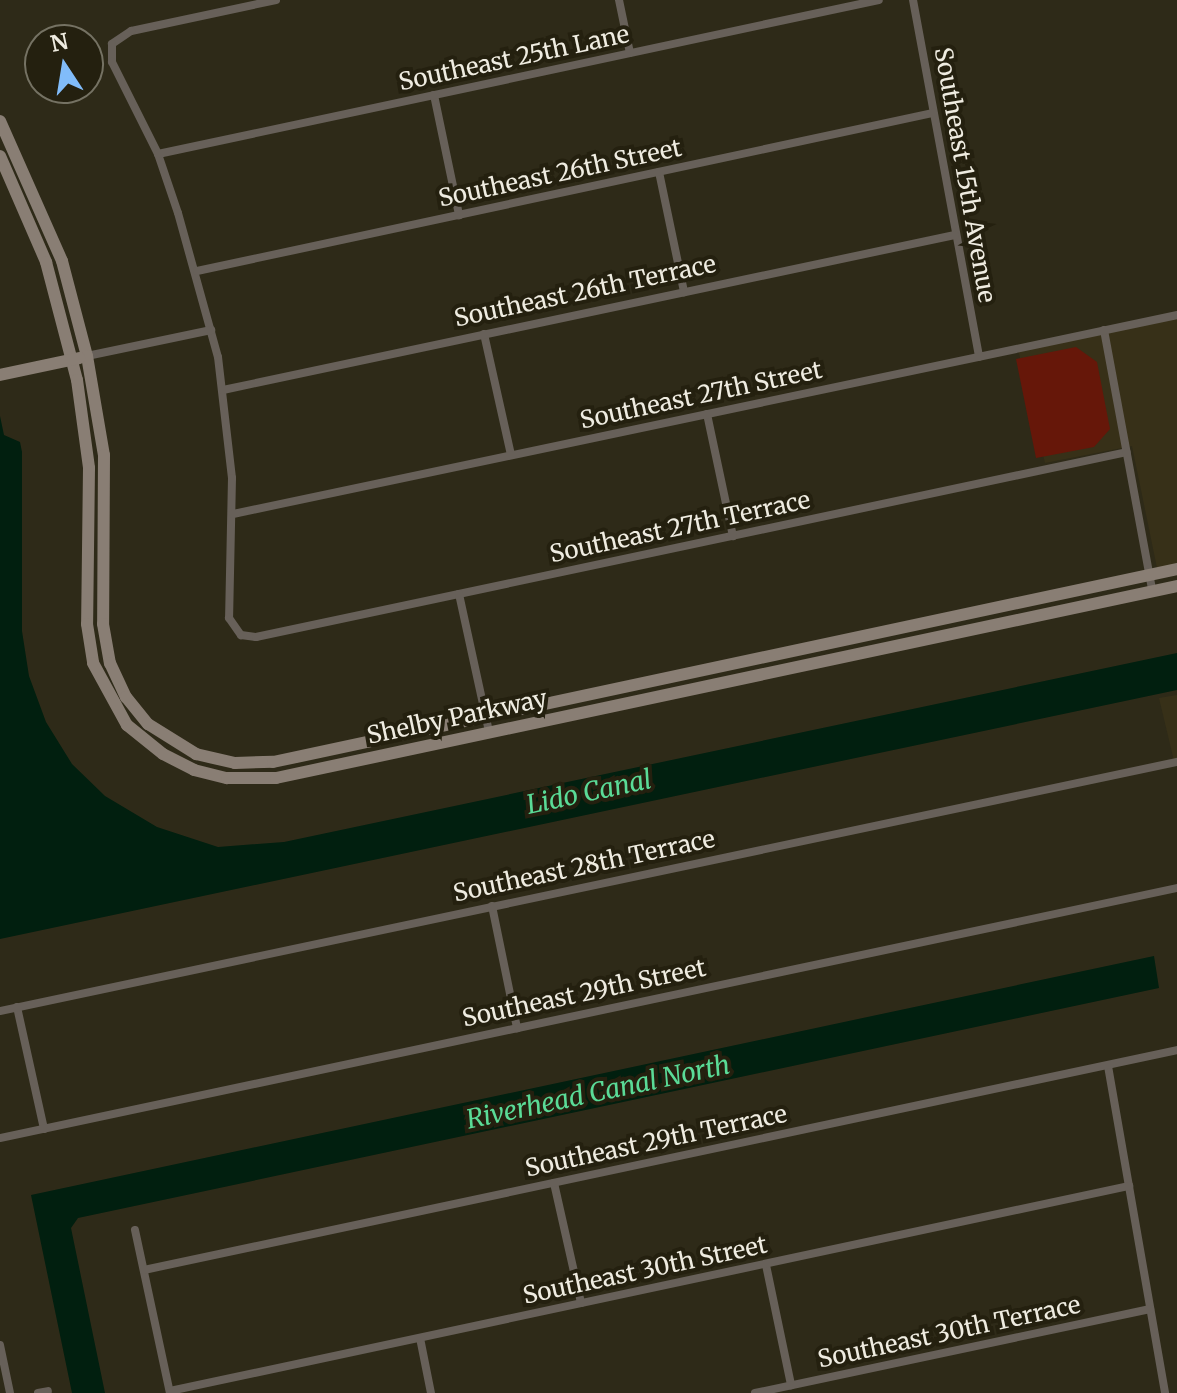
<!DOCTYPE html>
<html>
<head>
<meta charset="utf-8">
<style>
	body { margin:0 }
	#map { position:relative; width:1177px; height:1393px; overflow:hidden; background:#2e2a18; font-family:Merriweather,serif }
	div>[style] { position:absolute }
	.built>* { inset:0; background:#373018 }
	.green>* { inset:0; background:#661709 }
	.water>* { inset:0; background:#011f0f }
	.street>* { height:8px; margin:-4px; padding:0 4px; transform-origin:4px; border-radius:4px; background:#676059 }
	.secondary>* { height:12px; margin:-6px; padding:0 6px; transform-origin:6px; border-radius:6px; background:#897e74 }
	span { translate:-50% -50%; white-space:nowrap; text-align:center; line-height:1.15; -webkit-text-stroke:8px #24200f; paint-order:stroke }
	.street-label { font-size:24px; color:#efece1 }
	.water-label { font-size:26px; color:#5adb97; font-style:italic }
	.north { position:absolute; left:24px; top:24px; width:80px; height:80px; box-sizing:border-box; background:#24200f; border:2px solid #757263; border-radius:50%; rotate:348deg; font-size:22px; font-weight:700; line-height:32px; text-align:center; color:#efece1 }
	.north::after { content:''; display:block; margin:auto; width:28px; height:36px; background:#81bcfa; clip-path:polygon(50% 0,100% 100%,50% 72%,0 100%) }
</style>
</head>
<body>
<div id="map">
	<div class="built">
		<i style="clip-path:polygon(1177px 312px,1177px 564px,1157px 568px,1132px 446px,1045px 463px,1017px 345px)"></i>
		<i style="clip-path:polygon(1177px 695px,1177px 765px,1175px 765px,1159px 698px)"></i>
	</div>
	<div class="green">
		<i style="clip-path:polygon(1076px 347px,1097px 362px,1110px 429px,1094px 447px,1036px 458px,1016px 359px)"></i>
	</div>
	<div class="water">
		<i style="clip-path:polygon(0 416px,4px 435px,20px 442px,22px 452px,22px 631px,29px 676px,46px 722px,72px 764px,105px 796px,157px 827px,218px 847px,284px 842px,1177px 653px,1177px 690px,0 939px)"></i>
		<i style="clip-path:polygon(1154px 956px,1159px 988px,78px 1218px,71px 1228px,105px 1393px,72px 1393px,31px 1195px)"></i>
	</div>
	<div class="street">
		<i style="left:276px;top:0;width:148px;rotate:167.9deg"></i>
		<i style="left:131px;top:31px;width:23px;rotate:146deg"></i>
		<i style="left:112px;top:44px;width:18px;rotate:90deg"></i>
		<i style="left:112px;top:62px;width:103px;rotate:63.4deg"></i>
		<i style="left:158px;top:154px;width:62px;rotate:71.3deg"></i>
		<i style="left:178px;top:213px;width:149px;rotate:74.5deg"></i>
		<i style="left:218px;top:357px;width:122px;rotate:83.4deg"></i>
		<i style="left:232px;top:478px;width:140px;rotate:91.2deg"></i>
		<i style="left:229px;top:618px;width:21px;rotate:55deg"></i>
		<i style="left:241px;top:635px;width:15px;rotate:8deg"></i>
		<i style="left:256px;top:637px;width:890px;rotate:-11.99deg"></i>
		<i style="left:619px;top:0;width:54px;rotate:78.3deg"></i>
		<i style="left:913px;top:0;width:363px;rotate:79.5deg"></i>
		<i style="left:434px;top:95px;width:123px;rotate:78.2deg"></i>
		<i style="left:158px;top:154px;width:737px;rotate:-12.06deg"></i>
		<i style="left:659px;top:172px;width:123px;rotate:78.2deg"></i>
		<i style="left:197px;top:271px;width:753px;rotate:-12.12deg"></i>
		<i style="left:1104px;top:330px;width:264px;rotate:79.5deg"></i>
		<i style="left:484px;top:334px;width:124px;rotate:77.4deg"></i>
		<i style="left:87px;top:356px;width:127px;rotate:-11.8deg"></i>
		<i style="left:223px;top:390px;width:748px;rotate:-11.96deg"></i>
		<i style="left:707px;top:414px;width:125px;rotate:78deg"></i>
		<i style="left:233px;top:514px;width:965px;rotate:-11.9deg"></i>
		<i style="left:459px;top:594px;width:141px;rotate:77.7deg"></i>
		<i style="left:492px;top:906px;width:125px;rotate:78.4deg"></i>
		<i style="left:17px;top:1007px;width:125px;rotate:77.5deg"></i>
		<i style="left:0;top:1011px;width:1203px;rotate:-11.95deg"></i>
		<i style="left:1108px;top:1066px;width:332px;rotate:80.1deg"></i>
		<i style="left:0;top:1138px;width:1203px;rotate:-11.99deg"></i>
		<i style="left:554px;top:1183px;width:123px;rotate:77.3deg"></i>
		<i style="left:135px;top:1230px;width:167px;rotate:77.9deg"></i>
		<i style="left:766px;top:1265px;width:123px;rotate:78.2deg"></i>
		<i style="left:144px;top:1270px;width:1056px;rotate:-12.02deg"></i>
		<i style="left:420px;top:1338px;width:56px;rotate:78.7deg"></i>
		<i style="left:0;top:1345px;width:49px;rotate:78.2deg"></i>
		<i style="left:170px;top:1391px;width:981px;rotate:-12.07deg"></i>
		<i style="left:38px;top:1393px;width:10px;rotate:-11deg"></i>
		<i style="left:755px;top:1393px;width:404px;rotate:-12deg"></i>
	</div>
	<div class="secondary">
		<i style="left:0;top:121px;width:153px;rotate:66.1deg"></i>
		<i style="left:62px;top:261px;width:98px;rotate:75.3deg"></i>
		<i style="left:87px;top:356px;width:100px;rotate:80.3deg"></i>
		<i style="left:104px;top:455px;width:169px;rotate:90.3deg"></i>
		<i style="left:103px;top:624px;width:40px;rotate:80deg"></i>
		<i style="left:110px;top:663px;width:38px;rotate:65deg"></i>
		<i style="left:126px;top:697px;width:35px;rotate:51deg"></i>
		<i style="left:148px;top:724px;width:57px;rotate:32deg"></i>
		<i style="left:196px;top:754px;width:40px;rotate:13deg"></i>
		<i style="left:235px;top:763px;width:38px;rotate:-2deg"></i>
		<i style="left:273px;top:762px;width:924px;rotate:-12.05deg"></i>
		<i style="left:0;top:156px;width:116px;rotate:66.5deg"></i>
		<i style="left:46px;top:262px;width:122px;rotate:75.3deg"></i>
		<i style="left:77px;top:380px;width:89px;rotate:82.2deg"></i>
		<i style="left:89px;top:468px;width:156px;rotate:90.7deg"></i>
		<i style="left:87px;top:624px;width:39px;rotate:81deg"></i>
		<i style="left:93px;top:663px;width:71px;rotate:61.3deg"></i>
		<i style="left:127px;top:725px;width:46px;rotate:38.9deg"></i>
		<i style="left:163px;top:754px;width:35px;rotate:27deg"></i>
		<i style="left:194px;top:770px;width:34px;rotate:14deg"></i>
		<i style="left:227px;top:778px;width:49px"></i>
		<i style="left:276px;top:778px;width:921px;rotate:-12.03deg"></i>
		<i style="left:0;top:375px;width:81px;rotate:-12.1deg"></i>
	</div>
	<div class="street-label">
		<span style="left:514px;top:58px;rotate:-12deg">Southeast 25th Lane</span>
		<span style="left:560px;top:173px;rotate:-12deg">Southeast 26th Street</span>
		<span style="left:965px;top:175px;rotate:80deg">Southeast 15th Avenue</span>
		<span style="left:585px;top:291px;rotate:-12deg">Southeast 26th Terrace</span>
		<span style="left:701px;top:395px;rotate:-12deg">Southeast 27th Street</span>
		<span style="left:680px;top:527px;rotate:-12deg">Southeast 27th Terrace</span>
		<span style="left:457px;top:717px;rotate:-12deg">Shelby Parkway</span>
		<span style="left:584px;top:866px;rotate:-12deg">Southeast 28th Terrace</span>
		<span style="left:584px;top:993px;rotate:-12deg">Southeast 29th Street</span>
		<span style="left:656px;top:1141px;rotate:-12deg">Southeast 29th Terrace</span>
		<span style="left:645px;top:1270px;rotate:-12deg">Southeast 30th Street</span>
		<span style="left:949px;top:1332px;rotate:-12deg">Southeast 30th Terrace</span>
	</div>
	<div class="water-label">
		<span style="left:589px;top:792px;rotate:-12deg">Lido Canal</span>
		<span style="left:598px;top:1092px;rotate:-12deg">Riverhead Canal North</span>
	</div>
	<div class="north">N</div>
</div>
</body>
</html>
